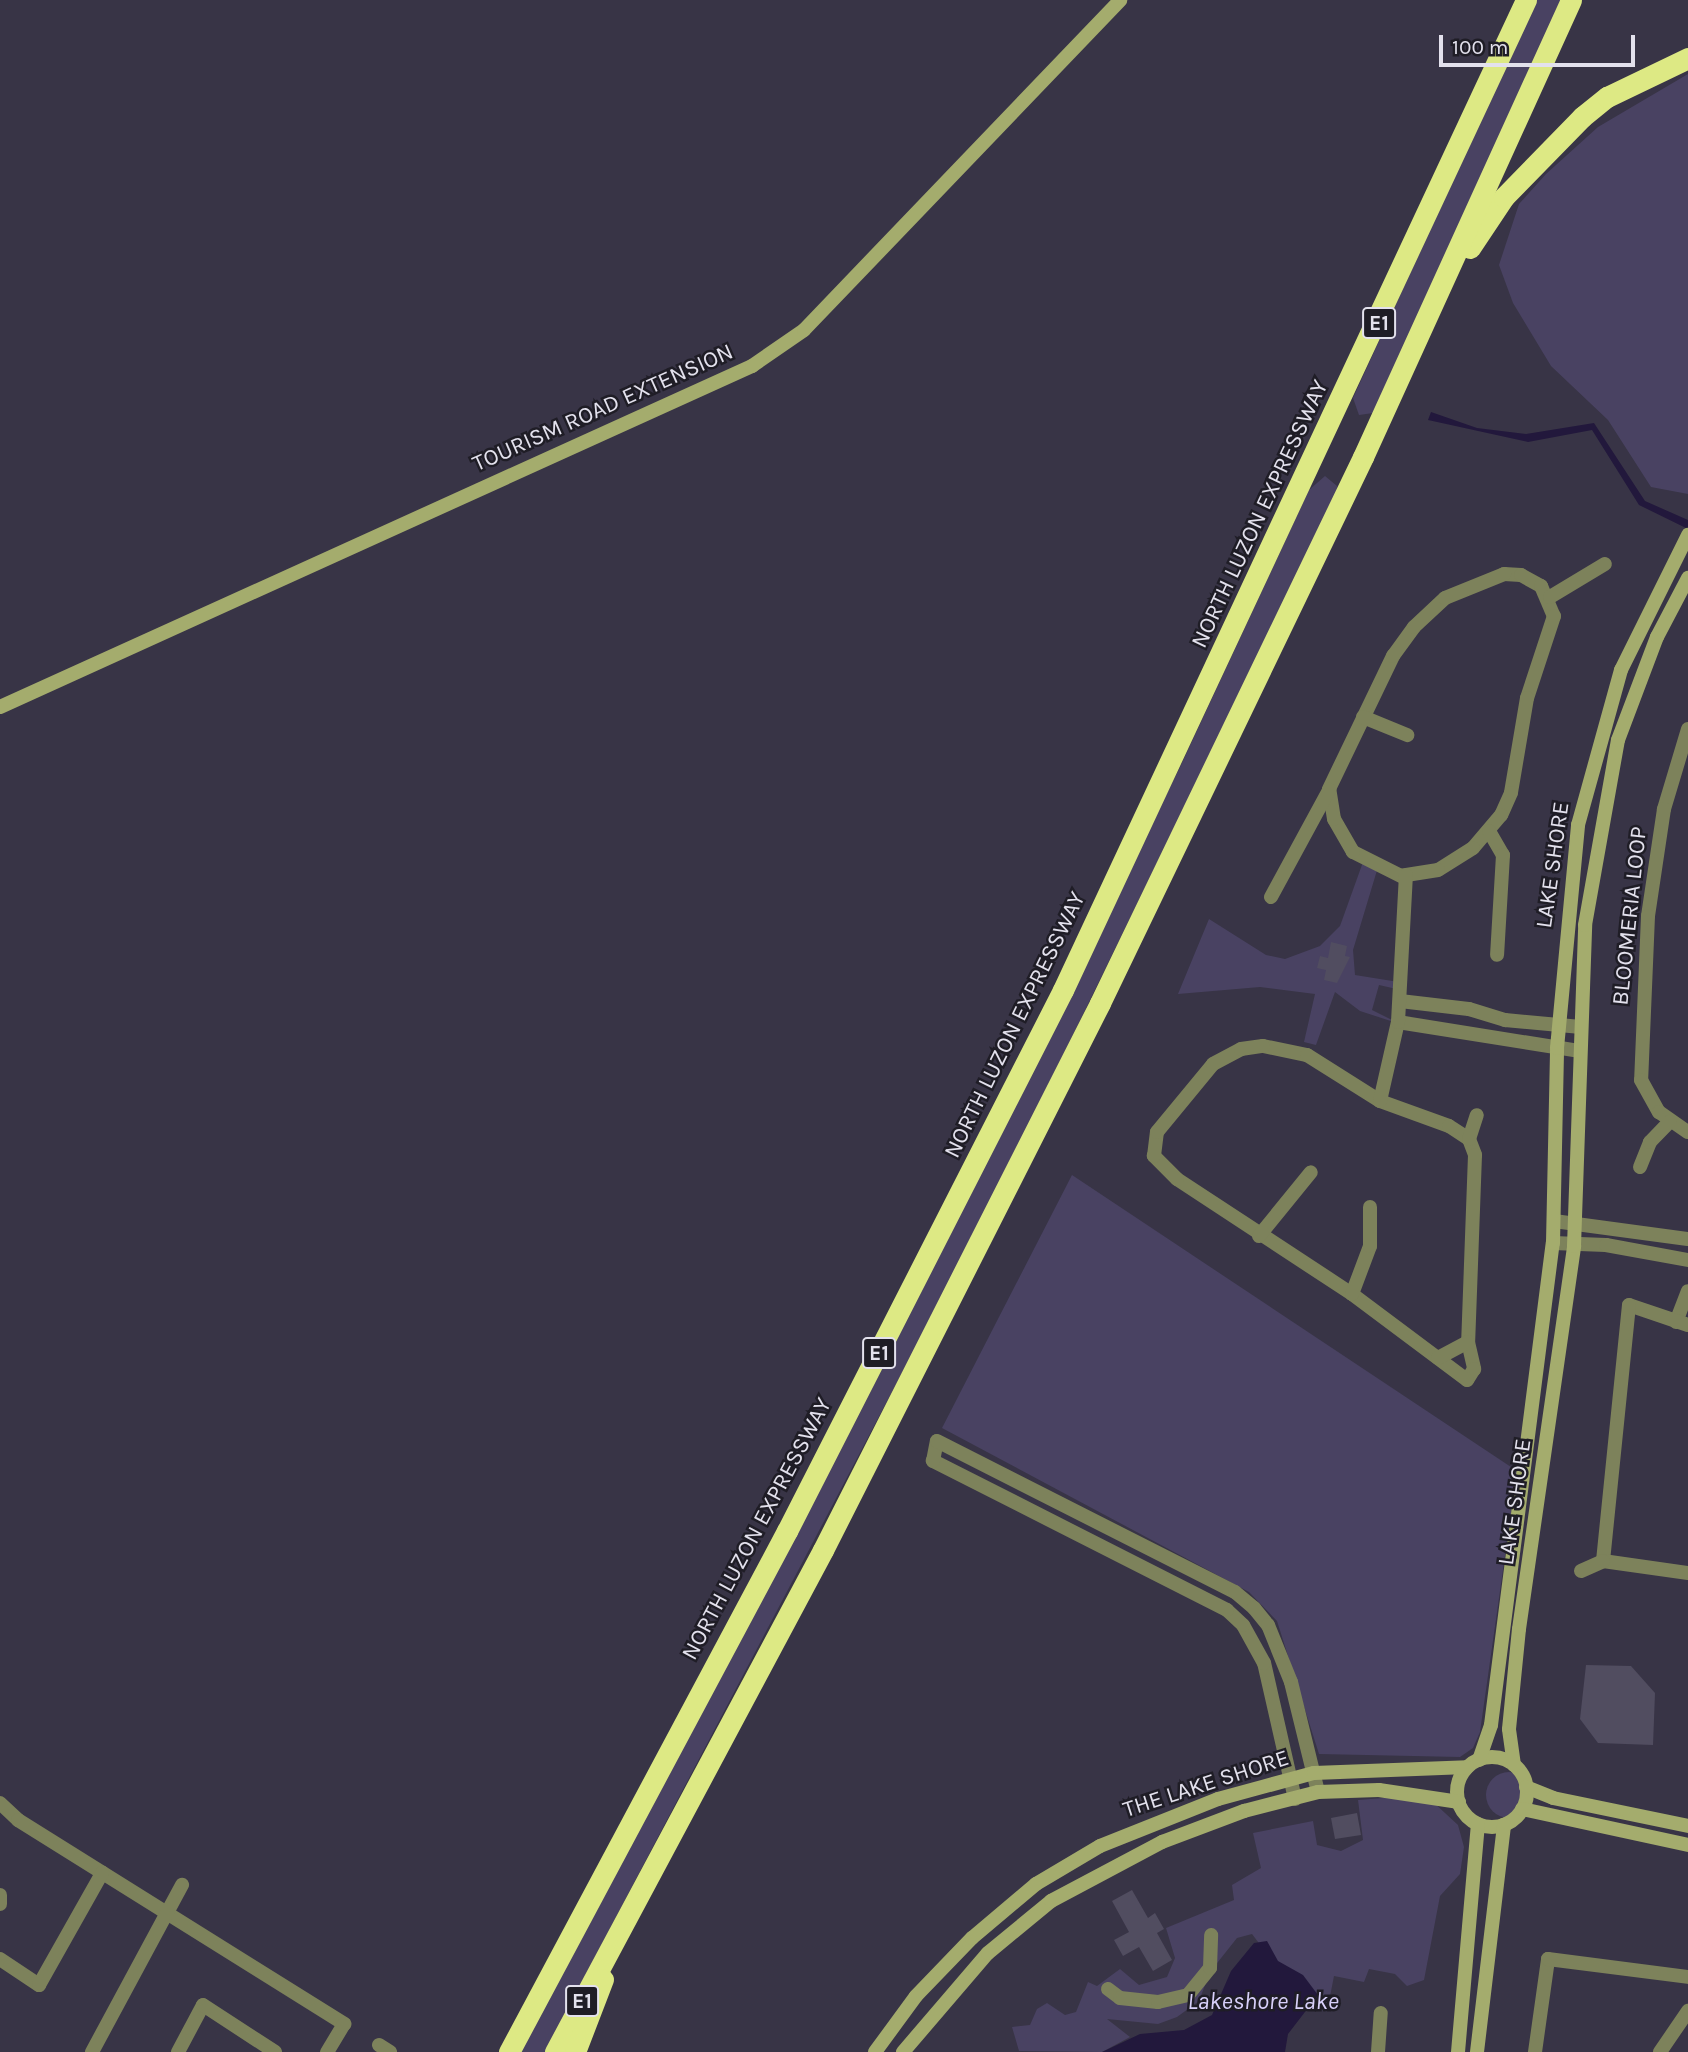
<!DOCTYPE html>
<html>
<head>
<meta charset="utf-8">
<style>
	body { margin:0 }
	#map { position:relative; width:1688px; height:2052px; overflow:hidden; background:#383446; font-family:Karla,sans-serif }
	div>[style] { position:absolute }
	.green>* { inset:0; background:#494262 }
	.round { border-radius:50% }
	.water>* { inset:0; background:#22183c }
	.building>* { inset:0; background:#514d60 }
	.street>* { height:14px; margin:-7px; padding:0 7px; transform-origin:7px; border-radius:7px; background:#7d825b }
	.secondary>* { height:14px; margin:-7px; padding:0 7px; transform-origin:7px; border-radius:7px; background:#a4ac6d }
	.secondary>.ring { margin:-7px; padding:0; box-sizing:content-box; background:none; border:14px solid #a4ac6d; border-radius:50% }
	.highway>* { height:21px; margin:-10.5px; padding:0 10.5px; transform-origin:10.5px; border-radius:10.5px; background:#dde984 }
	span { translate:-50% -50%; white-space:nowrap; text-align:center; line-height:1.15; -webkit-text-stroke:5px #1f1d26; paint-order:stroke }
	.shield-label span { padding:2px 5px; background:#1f1d26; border:2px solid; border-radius:5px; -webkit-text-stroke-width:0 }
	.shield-label { font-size:21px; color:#e3e1ed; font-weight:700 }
	.street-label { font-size:23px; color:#e3e1ed }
	.water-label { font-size:24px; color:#d8d0fa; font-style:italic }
	.scale { position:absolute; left:1439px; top:35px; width:196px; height:32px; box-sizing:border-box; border:4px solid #e3e1ed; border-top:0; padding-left:9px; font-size:21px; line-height:24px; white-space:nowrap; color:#e3e1ed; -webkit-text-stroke:5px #1f1d26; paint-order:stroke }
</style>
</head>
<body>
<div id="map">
	<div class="green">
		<i style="clip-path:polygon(1535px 0,1564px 0,1373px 413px,1359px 415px,1353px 398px)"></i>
		<i style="clip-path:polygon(1688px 74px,1688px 494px,1651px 487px,1608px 420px,1551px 366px,1513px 303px,1499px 265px,1519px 204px,1546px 174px,1598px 127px)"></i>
		<i style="clip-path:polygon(1325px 476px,1337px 486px,1336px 496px,987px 1211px,545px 2052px,515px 2052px,964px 1202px,1180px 767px,1309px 490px)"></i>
		<i style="clip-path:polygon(1363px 862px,1378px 867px,1353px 950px,1355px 975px,1405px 983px,1401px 990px,1379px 985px,1372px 1010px,1400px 1024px,1360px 1011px,1335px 992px,1316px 1045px,1304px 1042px,1315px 994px,1260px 987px,1178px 994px,1209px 919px,1266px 955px,1285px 959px,1320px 946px,1340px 926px)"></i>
		<i style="clip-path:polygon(1072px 1175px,1517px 1471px,1480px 1732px,1473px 1748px,1460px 1757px,1319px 1754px,1277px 1621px,1249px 1592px,942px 1428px)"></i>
		<i class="round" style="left:1486px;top:1772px;width:46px;height:46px"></i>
		<i style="clip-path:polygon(1396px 1797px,1432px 1801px,1458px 1825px,1464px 1847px,1460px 1874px,1440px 1896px,1424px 1980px,1407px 1986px,1395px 1974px,1369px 1969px,1364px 1982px,1334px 1976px,1327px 2012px,1305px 2004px,1252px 1934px,1237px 1938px,1210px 1972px,1199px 2001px,1177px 2017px,1158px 2024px,1107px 2019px,1130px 2037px,1102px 2052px,1019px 2051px,1012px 2027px,1030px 2025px,1037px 2009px,1047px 2003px,1065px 2015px,1076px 2012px,1088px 1982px,1097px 1986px,1120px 1969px,1139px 1985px,1167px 1977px,1175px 1958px,1166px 1928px,1234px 1900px,1232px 1885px,1261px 1868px,1253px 1833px,1313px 1821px,1317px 1845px,1341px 1851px,1363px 1840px,1358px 1800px)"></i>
	</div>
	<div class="water">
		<i style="clip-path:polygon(1431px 412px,1477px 428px,1526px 434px,1594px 423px,1645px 501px,1688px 520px,1688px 529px,1639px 505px,1592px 430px,1528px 442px,1428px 420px)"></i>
		<i style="clip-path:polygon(1267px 1941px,1278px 1961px,1303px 1975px,1318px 1995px,1288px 2034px,1285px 2052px,1102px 2052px,1140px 2034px,1184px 2030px,1212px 2015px,1231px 1971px,1254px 1943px)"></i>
	</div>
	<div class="building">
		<i style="clip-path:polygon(1331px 942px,1347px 946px,1345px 956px,1350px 957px,1337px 983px,1324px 980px,1326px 970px,1317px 968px,1320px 956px,1328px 958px)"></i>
		<i style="clip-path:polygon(1586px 1665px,1631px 1666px,1655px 1693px,1653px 1745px,1598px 1743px,1580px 1719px)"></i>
		<i style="clip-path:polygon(1357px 1813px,1361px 1835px,1335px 1839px,1331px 1818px)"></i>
		<i style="clip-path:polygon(1132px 1890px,1148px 1918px,1155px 1913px,1164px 1929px,1157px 1933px,1172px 1960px,1153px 1971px,1139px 1947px,1123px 1956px,1114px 1940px,1129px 1932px,1112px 1901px)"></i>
	</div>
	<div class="street">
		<i style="left:1504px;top:574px;width:17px;rotate:3deg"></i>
		<i style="left:1521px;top:575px;width:23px;rotate:29deg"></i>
		<i style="left:1541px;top:586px;width:33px;rotate:67deg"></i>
		<i style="left:1554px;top:616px;width:86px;rotate:108.2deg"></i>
		<i style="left:1527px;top:698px;width:96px;rotate:99.6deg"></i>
		<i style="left:1511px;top:793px;width:24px;rotate:114deg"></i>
		<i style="left:1501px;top:815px;width:43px;rotate:130.3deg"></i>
		<i style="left:1473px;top:848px;width:41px;rotate:147.8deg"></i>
		<i style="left:1438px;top:870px;width:37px;rotate:171deg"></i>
		<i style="left:1401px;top:876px;width:54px;rotate:-153.4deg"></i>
		<i style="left:1353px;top:852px;width:38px;rotate:-120deg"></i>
		<i style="left:1334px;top:819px;width:30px;rotate:-99deg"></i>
		<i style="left:1329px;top:789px;width:148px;rotate:-64.3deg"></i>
		<i style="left:1393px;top:656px;width:36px;rotate:-54deg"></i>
		<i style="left:1414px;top:627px;width:42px;rotate:-43.1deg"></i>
		<i style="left:1445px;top:598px;width:64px;rotate:-22.1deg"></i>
		<i style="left:1550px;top:597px;width:64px;rotate:-31deg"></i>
		<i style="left:1363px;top:717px;width:48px;rotate:22.2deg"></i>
		<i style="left:1688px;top:729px;width:84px;rotate:106.7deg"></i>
		<i style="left:1664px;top:809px;width:108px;rotate:98.5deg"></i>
		<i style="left:1648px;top:916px;width:164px;rotate:92.4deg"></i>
		<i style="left:1641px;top:1080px;width:37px;rotate:61deg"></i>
		<i style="left:1659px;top:1112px;width:35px;rotate:35deg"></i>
		<i style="left:1489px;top:831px;width:28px;rotate:60deg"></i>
		<i style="left:1503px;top:855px;width:100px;rotate:93.4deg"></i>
		<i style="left:1271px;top:897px;width:122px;rotate:-61.5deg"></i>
		<i style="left:1400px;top:1001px;width:69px;rotate:6.6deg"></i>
		<i style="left:1469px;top:1009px;width:38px;rotate:17deg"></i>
		<i style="left:1505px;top:1020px;width:76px;rotate:5.3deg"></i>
		<i style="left:1398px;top:1022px;width:183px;rotate:9.1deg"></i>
		<i style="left:1263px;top:1046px;width:45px;rotate:11.6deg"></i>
		<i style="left:1307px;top:1055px;width:86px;rotate:32.2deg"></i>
		<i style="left:1380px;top:1101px;width:73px;rotate:19.9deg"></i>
		<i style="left:1449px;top:1126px;width:24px;rotate:33deg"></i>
		<i style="left:1469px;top:1139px;width:17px;rotate:69deg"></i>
		<i style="left:1475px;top:1155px;width:187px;rotate:92.1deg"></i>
		<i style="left:1468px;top:1342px;width:28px;rotate:77deg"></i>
		<i style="left:1474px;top:1369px;width:13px;rotate:122deg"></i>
		<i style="left:1467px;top:1380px;width:144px;rotate:-143.2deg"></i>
		<i style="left:1352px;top:1294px;width:209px;rotate:-146.7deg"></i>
		<i style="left:1177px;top:1179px;width:33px;rotate:-135deg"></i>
		<i style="left:1154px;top:1156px;width:24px;rotate:-83deg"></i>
		<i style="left:1157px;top:1132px;width:88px;rotate:-50.5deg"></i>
		<i style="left:1213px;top:1064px;width:32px;rotate:-28deg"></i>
		<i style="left:1241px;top:1049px;width:22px;rotate:-8deg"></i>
		<i style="left:1380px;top:1101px;width:81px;rotate:-77.2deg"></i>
		<i style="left:1398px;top:1022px;width:147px;rotate:-86.9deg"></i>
		<i style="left:1469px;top:1139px;width:25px;rotate:-72deg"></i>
		<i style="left:1640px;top:1167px;width:27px;rotate:-68deg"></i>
		<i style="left:1650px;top:1142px;width:28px;rotate:-46deg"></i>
		<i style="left:1554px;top:1221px;width:135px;rotate:7.7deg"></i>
		<i style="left:1259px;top:1236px;width:82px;rotate:-50.9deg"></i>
		<i style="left:1553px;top:1243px;width:53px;rotate:2.2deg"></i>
		<i style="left:1606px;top:1245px;width:83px;rotate:10.4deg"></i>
		<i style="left:1352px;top:1294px;width:51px;rotate:-69.4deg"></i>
		<i style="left:1370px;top:1246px;width:39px;rotate:-90deg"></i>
		<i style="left:1676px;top:1322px;width:33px;rotate:-69deg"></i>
		<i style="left:1688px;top:1325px;width:62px;rotate:-161.3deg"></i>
		<i style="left:1629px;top:1305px;width:257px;rotate:95.8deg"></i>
		<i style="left:1603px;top:1561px;width:86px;rotate:8deg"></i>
		<i style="left:1438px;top:1358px;width:34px;rotate:-28deg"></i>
		<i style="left:1581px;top:1571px;width:24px;rotate:-24deg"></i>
		<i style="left:1295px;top:1799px;width:139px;rotate:-102.8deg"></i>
		<i style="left:1264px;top:1663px;width:43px;rotate:-118.9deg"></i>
		<i style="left:1243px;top:1625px;width:22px;rotate:-137deg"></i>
		<i style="left:1227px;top:1610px;width:330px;rotate:-153.1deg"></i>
		<i style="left:933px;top:1461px;width:20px;rotate:-79deg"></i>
		<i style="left:937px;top:1441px;width:334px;rotate:26.9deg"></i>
		<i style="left:1235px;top:1592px;width:25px;rotate:40deg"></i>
		<i style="left:1254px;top:1608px;width:22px;rotate:51deg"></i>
		<i style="left:1268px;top:1625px;width:61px;rotate:68deg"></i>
		<i style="left:1291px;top:1682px;width:113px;rotate:76.2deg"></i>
		<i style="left:0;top:1803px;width:25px;rotate:43deg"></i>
		<i style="left:18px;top:1820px;width:385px;rotate:32deg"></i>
		<i style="left:344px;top:2024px;width:33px;rotate:121deg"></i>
		<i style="left:0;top:1895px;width:9px;rotate:90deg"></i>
		<i style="left:0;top:1959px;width:47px;rotate:33.7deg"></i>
		<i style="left:39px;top:1985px;width:129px;rotate:-60.6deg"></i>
		<i style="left:1108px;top:1989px;width:15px;rotate:37deg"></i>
		<i style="left:1120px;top:1998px;width:38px;rotate:6deg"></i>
		<i style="left:1158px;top:2002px;width:31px;rotate:-13deg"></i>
		<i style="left:1188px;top:1995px;width:35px;rotate:-51deg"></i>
		<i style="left:1210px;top:1968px;width:33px;rotate:-88deg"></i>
		<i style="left:379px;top:2045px;width:13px;rotate:32deg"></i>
		<i style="left:92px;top:2052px;width:190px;rotate:-61.7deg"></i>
		<i style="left:178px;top:2052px;width:53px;rotate:-62deg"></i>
		<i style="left:203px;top:2005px;width:86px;rotate:33.1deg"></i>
		<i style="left:1378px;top:2052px;width:39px;rotate:-86deg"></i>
		<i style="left:1535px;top:2052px;width:94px;rotate:-82deg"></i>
		<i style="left:1548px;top:1959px;width:141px;rotate:7.3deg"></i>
		<i style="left:1660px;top:2052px;width:50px;rotate:-55.7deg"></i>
	</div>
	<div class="secondary">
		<i style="left:0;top:707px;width:826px;rotate:-24.39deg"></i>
		<i style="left:752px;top:366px;width:63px;rotate:-34.7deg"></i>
		<i style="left:804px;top:330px;width:457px;rotate:-46.2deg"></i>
		<i class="ring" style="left:1457px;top:1757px;width:56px;height:56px"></i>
		<i style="left:1479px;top:1760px;width:37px;rotate:-71deg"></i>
		<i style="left:1491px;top:1725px;width:486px;rotate:-82.7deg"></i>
		<i style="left:1553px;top:1243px;width:195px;rotate:-88.8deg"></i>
		<i style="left:1557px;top:1048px;width:224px;rotate:-84.6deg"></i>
		<i style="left:1578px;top:825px;width:161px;rotate:-74.5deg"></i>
		<i style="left:1621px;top:670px;width:151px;rotate:-63.6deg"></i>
		<i style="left:1514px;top:1765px;width:36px;rotate:-98deg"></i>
		<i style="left:1509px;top:1729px;width:100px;rotate:-84.3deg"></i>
		<i style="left:1519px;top:1629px;width:387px;rotate:-81.8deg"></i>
		<i style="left:1574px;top:1246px;width:321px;rotate:-88deg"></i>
		<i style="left:1585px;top:925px;width:188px;rotate:-79.9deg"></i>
		<i style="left:1618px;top:740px;width:110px;rotate:-69.3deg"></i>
		<i style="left:1657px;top:637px;width:67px;rotate:-62.3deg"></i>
		<i style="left:1526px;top:1787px;width:29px;rotate:22deg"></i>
		<i style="left:1553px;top:1798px;width:138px;rotate:11.7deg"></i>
		<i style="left:1522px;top:1809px;width:170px;rotate:12.2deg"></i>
		<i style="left:875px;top:2052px;width:69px;rotate:-53.8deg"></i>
		<i style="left:916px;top:1996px;width:81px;rotate:-46deg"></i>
		<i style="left:972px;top:1938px;width:84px;rotate:-40.2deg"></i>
		<i style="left:1036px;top:1884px;width:74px;rotate:-30.7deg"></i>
		<i style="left:1100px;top:1846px;width:127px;rotate:-21.7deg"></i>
		<i style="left:1218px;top:1799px;width:99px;rotate:-15.2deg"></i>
		<i style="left:1314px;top:1773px;width:153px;rotate:-2.2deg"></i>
		<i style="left:903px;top:2052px;width:130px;rotate:-49.4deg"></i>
		<i style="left:988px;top:1953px;width:82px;rotate:-39.5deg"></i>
		<i style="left:1051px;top:1901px;width:126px;rotate:-28deg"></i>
		<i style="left:1162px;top:1842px;width:88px;rotate:-20.7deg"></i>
		<i style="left:1244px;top:1811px;width:76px;rotate:-14.4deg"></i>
		<i style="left:1318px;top:1792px;width:61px;rotate:-1.9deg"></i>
		<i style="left:1379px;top:1790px;width:81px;rotate:8.5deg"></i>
		<i style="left:1458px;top:2052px;width:229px;rotate:-85deg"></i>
		<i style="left:1477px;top:2052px;width:229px;rotate:-83.2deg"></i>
	</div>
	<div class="highway">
		<i style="left:1470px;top:248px;width:61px;rotate:-56.3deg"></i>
		<i style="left:1504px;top:197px;width:112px;rotate:-45.7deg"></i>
		<i style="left:1582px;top:117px;width:32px;rotate:-39deg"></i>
		<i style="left:1607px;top:97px;width:90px;rotate:-25.7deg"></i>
		<i style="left:509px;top:2052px;width:591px;rotate:-61.92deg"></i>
		<i style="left:787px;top:1531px;width:607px;rotate:-62.97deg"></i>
		<i style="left:1063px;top:990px;width:1093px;rotate:-64.94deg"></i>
		<i style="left:555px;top:2052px;width:569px;rotate:-61.9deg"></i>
		<i style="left:823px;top:1550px;width:613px;rotate:-63.14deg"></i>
		<i style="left:1100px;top:1003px;width:606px;rotate:-64.28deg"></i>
		<i style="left:1363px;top:457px;width:502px;rotate:-65.53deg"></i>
		<i style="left:575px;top:2052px;width:78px;rotate:-69deg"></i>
	</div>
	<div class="shield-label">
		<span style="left:1379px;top:323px">E1</span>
		<span style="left:879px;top:1353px">E1</span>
		<span style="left:582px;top:2001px">E1</span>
	</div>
	<div class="street-label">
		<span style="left:603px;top:408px;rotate:-24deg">TOURISM ROAD EXTENSION</span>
		<span style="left:1260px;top:514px;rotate:-65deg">NORTH LUZON EXPRESSWAY</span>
		<span style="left:1553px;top:865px;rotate:-82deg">LAKE SHORE</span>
		<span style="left:1630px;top:916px;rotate:-84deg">BLOOMERIA LOOP</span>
		<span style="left:1015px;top:1025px;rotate:-64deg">NORTH LUZON EXPRESSWAY</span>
		<span style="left:1515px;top:1502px;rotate:-82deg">LAKE SHORE</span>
		<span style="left:757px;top:1529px;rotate:-62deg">NORTH LUZON EXPRESSWAY</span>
		<span style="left:1206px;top:1784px;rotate:-18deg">THE LAKE SHORE</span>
	</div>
	<div class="water-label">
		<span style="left:1263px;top:2002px">Lakeshore Lake</span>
	</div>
	<div class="scale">100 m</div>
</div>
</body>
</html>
